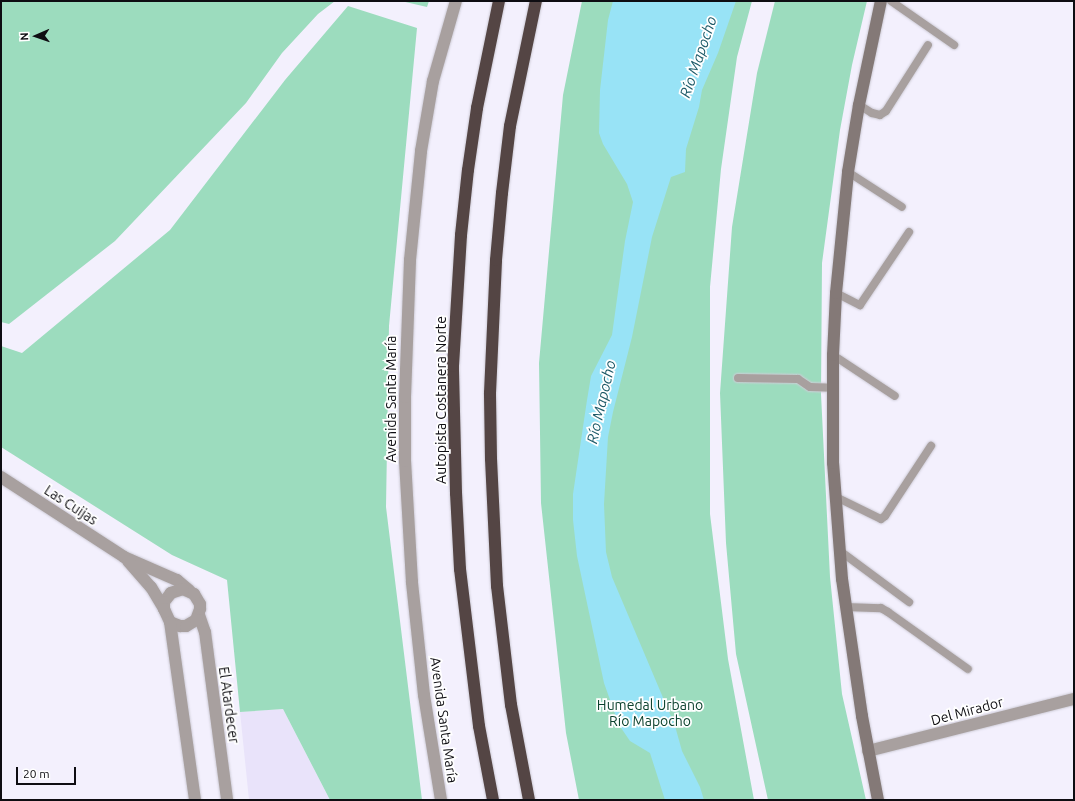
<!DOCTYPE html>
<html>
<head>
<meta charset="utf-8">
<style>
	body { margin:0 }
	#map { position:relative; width:1075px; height:801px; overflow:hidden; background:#f3f0fd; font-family:Ubuntu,sans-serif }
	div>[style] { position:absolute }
	.built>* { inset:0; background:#e9e3fa }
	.green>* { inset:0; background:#9cdcbe }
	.water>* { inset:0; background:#98e3f6 }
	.roads { filter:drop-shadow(0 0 1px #ceccd7) drop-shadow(0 0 1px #ceccd7) }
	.lane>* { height:8px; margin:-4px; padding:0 4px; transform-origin:4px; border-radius:4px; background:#a8a09f }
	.street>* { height:12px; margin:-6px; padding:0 6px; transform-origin:6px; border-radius:6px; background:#a8a09f }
	.secondary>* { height:12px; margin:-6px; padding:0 6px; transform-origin:6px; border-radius:6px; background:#847977 }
	.highway>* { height:12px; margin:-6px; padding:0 6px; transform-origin:6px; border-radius:6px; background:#544544 }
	span { translate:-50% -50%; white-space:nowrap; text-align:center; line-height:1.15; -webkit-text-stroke:3.5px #fff; paint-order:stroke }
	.street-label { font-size:14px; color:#0e0d12 }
	.park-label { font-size:14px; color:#0c422e }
	.water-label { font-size:15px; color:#1d5a68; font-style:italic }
	.frame { position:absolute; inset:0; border:2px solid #0e0d12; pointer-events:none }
	.north { position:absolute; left:16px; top:16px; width:40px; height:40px; -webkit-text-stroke:3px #fff; paint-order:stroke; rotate:268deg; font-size:11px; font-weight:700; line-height:16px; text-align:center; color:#0e0d12 }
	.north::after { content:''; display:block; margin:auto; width:14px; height:18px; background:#0e0d12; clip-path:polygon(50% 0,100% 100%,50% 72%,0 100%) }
	.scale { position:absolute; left:16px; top:767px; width:60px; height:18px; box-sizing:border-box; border:2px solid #0e0d12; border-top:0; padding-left:5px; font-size:12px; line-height:14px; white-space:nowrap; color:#0e0d12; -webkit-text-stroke:3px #fff; paint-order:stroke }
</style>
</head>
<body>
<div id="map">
	<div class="built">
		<i style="clip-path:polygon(283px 709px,330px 800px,249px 800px,240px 712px)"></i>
	</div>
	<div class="green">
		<i style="clip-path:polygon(1px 1px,335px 1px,318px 14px,282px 53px,246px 103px,115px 241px,9px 324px,1px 322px)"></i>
		<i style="clip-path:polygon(401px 1px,429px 1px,427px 7px)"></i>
		<i style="clip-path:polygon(582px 1px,752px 1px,737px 57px,721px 169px,710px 287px,710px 514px,728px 659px,754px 800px,579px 800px,566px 733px,541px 503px,539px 363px,563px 95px)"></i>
		<i style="clip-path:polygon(775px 1px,867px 1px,852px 65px,840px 130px,822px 263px,821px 394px,830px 577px,842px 694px,866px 800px,768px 800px,736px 654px,726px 543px,720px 393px,732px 227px,757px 73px)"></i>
		<i style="clip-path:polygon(348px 6px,417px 28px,389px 326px,386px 507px,422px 800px,330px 800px,283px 709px,240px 712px,227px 580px,172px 555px,1px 447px,1px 346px,22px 353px,170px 230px,285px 80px)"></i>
	</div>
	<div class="water">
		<i style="clip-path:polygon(613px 1px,736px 1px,718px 53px,702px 90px,699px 107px,686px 149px,685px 172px,671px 177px,652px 237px,632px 337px,613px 412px,608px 437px,604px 504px,606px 552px,612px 577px,675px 726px,682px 751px,700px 787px,704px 800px,665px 800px,650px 753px,630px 741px,619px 725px,604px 683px,577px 556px,573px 520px,573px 494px,587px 400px,591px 376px,612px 335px,625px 241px,633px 202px,627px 184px,603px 144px,599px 133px,600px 90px,608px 20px)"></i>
	</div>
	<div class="roads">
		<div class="lane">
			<i style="left:891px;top:1px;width:77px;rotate:34.9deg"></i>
			<i style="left:859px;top:105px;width:15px;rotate:32deg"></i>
			<i style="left:872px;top:113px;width:8px;rotate:14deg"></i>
			<i style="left:880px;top:115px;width:7px;rotate:-34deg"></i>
			<i style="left:886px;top:111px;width:78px;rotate:-57.5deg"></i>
			<i style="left:848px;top:172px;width:64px;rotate:32.9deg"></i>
			<i style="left:836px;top:293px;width:27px;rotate:27deg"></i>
			<i style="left:860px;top:305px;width:88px;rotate:-56.1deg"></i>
			<i style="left:833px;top:355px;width:74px;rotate:33.5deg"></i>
			<i style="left:738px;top:378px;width:60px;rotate:1deg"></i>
			<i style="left:798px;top:379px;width:14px;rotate:34deg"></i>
			<i style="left:810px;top:387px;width:23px;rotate:2deg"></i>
			<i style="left:836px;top:497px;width:50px;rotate:26.1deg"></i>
			<i style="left:881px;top:519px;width:5px;rotate:-37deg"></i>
			<i style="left:885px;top:516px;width:84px;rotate:-56.7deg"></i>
			<i style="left:840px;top:551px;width:86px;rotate:36.5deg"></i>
			<i style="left:845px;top:607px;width:36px;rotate:2deg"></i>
			<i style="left:881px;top:608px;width:8px;rotate:30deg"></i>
			<i style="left:888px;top:612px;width:98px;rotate:35.5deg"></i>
		</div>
		<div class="street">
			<i style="left:1px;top:477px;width:147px;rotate:33deg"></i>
			<i style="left:124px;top:557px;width:58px;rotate:23.5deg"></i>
			<i style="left:177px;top:580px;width:16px;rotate:40deg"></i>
			<i style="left:128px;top:561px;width:35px;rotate:49deg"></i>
			<i style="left:151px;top:587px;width:26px;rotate:59deg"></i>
			<i style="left:199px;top:615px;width:18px;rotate:71deg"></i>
			<i style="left:205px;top:632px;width:169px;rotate:82.5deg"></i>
			<i style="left:170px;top:622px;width:11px;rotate:22deg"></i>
			<i style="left:180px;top:626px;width:6px"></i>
			<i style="left:186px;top:626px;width:12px;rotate:-31deg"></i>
			<i style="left:196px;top:620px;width:12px;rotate:-70deg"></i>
			<i style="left:200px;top:609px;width:5px;rotate:-90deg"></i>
			<i style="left:200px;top:604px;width:12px;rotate:-121deg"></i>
			<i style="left:194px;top:594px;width:12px;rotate:-156deg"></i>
			<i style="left:183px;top:589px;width:13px;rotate:162deg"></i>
			<i style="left:171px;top:593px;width:11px;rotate:128deg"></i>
			<i style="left:164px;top:602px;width:7px;rotate:90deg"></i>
			<i style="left:164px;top:609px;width:14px;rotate:65deg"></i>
			<i style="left:170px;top:622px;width:180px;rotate:82deg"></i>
			<i style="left:868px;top:751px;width:212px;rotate:-14.2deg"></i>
			<i style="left:441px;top:800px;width:106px;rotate:-99.2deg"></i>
			<i style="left:424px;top:695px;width:114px;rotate:-96.1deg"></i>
			<i style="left:412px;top:582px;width:121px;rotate:-93.3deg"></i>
			<i style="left:405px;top:461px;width:64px;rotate:-90deg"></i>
			<i style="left:405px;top:397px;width:137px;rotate:-87.9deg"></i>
			<i style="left:410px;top:260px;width:110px;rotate:-84.2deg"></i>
			<i style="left:421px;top:151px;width:71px;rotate:-80.3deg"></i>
			<i style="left:433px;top:81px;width:83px;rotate:-74deg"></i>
		</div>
		<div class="secondary">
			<i style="left:878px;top:800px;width:86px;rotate:-100.8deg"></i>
			<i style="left:862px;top:716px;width:138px;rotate:-98.3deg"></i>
			<i style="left:842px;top:579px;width:116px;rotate:-94.4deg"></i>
			<i style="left:833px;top:463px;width:108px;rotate:-90deg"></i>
			<i style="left:833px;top:355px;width:62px;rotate:-87.2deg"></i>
			<i style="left:836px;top:293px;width:122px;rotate:-84.3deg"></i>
			<i style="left:848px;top:172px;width:68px;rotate:-80.7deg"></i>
			<i style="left:859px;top:105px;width:106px;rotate:-78.1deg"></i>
		</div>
		<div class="highway">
			<i style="left:493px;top:800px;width:75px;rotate:-100.7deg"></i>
			<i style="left:479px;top:726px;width:158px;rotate:-96.9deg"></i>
			<i style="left:460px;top:569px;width:76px;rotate:-93deg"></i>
			<i style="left:456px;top:493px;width:127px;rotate:-91.4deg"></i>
			<i style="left:453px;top:366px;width:131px;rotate:-86.5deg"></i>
			<i style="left:461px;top:235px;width:65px;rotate:-83.9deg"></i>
			<i style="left:468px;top:170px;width:63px;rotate:-81.7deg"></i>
			<i style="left:477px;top:108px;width:109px;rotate:-78.4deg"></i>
			<i style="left:529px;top:800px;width:97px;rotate:-100.7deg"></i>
			<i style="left:511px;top:705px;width:120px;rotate:-96.7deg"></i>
			<i style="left:497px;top:586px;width:127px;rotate:-92.7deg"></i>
			<i style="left:491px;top:459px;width:66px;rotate:-90.9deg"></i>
			<i style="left:490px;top:393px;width:133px;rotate:-87.4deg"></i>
			<i style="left:496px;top:260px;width:67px;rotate:-84.9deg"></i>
			<i style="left:502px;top:193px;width:67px;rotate:-83.2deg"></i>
			<i style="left:510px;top:126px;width:128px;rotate:-78.3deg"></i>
		</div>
	</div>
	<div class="street-label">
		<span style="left:391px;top:399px;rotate:-90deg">Avenida Santa María</span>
		<span style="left:441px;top:400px;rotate:-90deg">Autopista Costanera Norte</span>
		<span style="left:71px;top:505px;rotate:33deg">Las Cuijas</span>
		<span style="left:229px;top:705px;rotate:82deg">El Atardecer</span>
		<span style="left:967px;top:711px;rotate:-15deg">Del Mirador</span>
		<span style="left:444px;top:720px;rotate:82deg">Avenida Santa María</span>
	</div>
	<div class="park-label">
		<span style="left:650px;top:713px">Humedal Urbano<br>Río Mapocho</span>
	</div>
	<div class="water-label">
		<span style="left:698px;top:57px;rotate:-71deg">Río Mapocho</span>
		<span style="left:601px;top:402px;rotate:-77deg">Río Mapocho</span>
	</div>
	<div class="frame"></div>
	<div class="north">N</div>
	<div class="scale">20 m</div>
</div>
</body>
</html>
